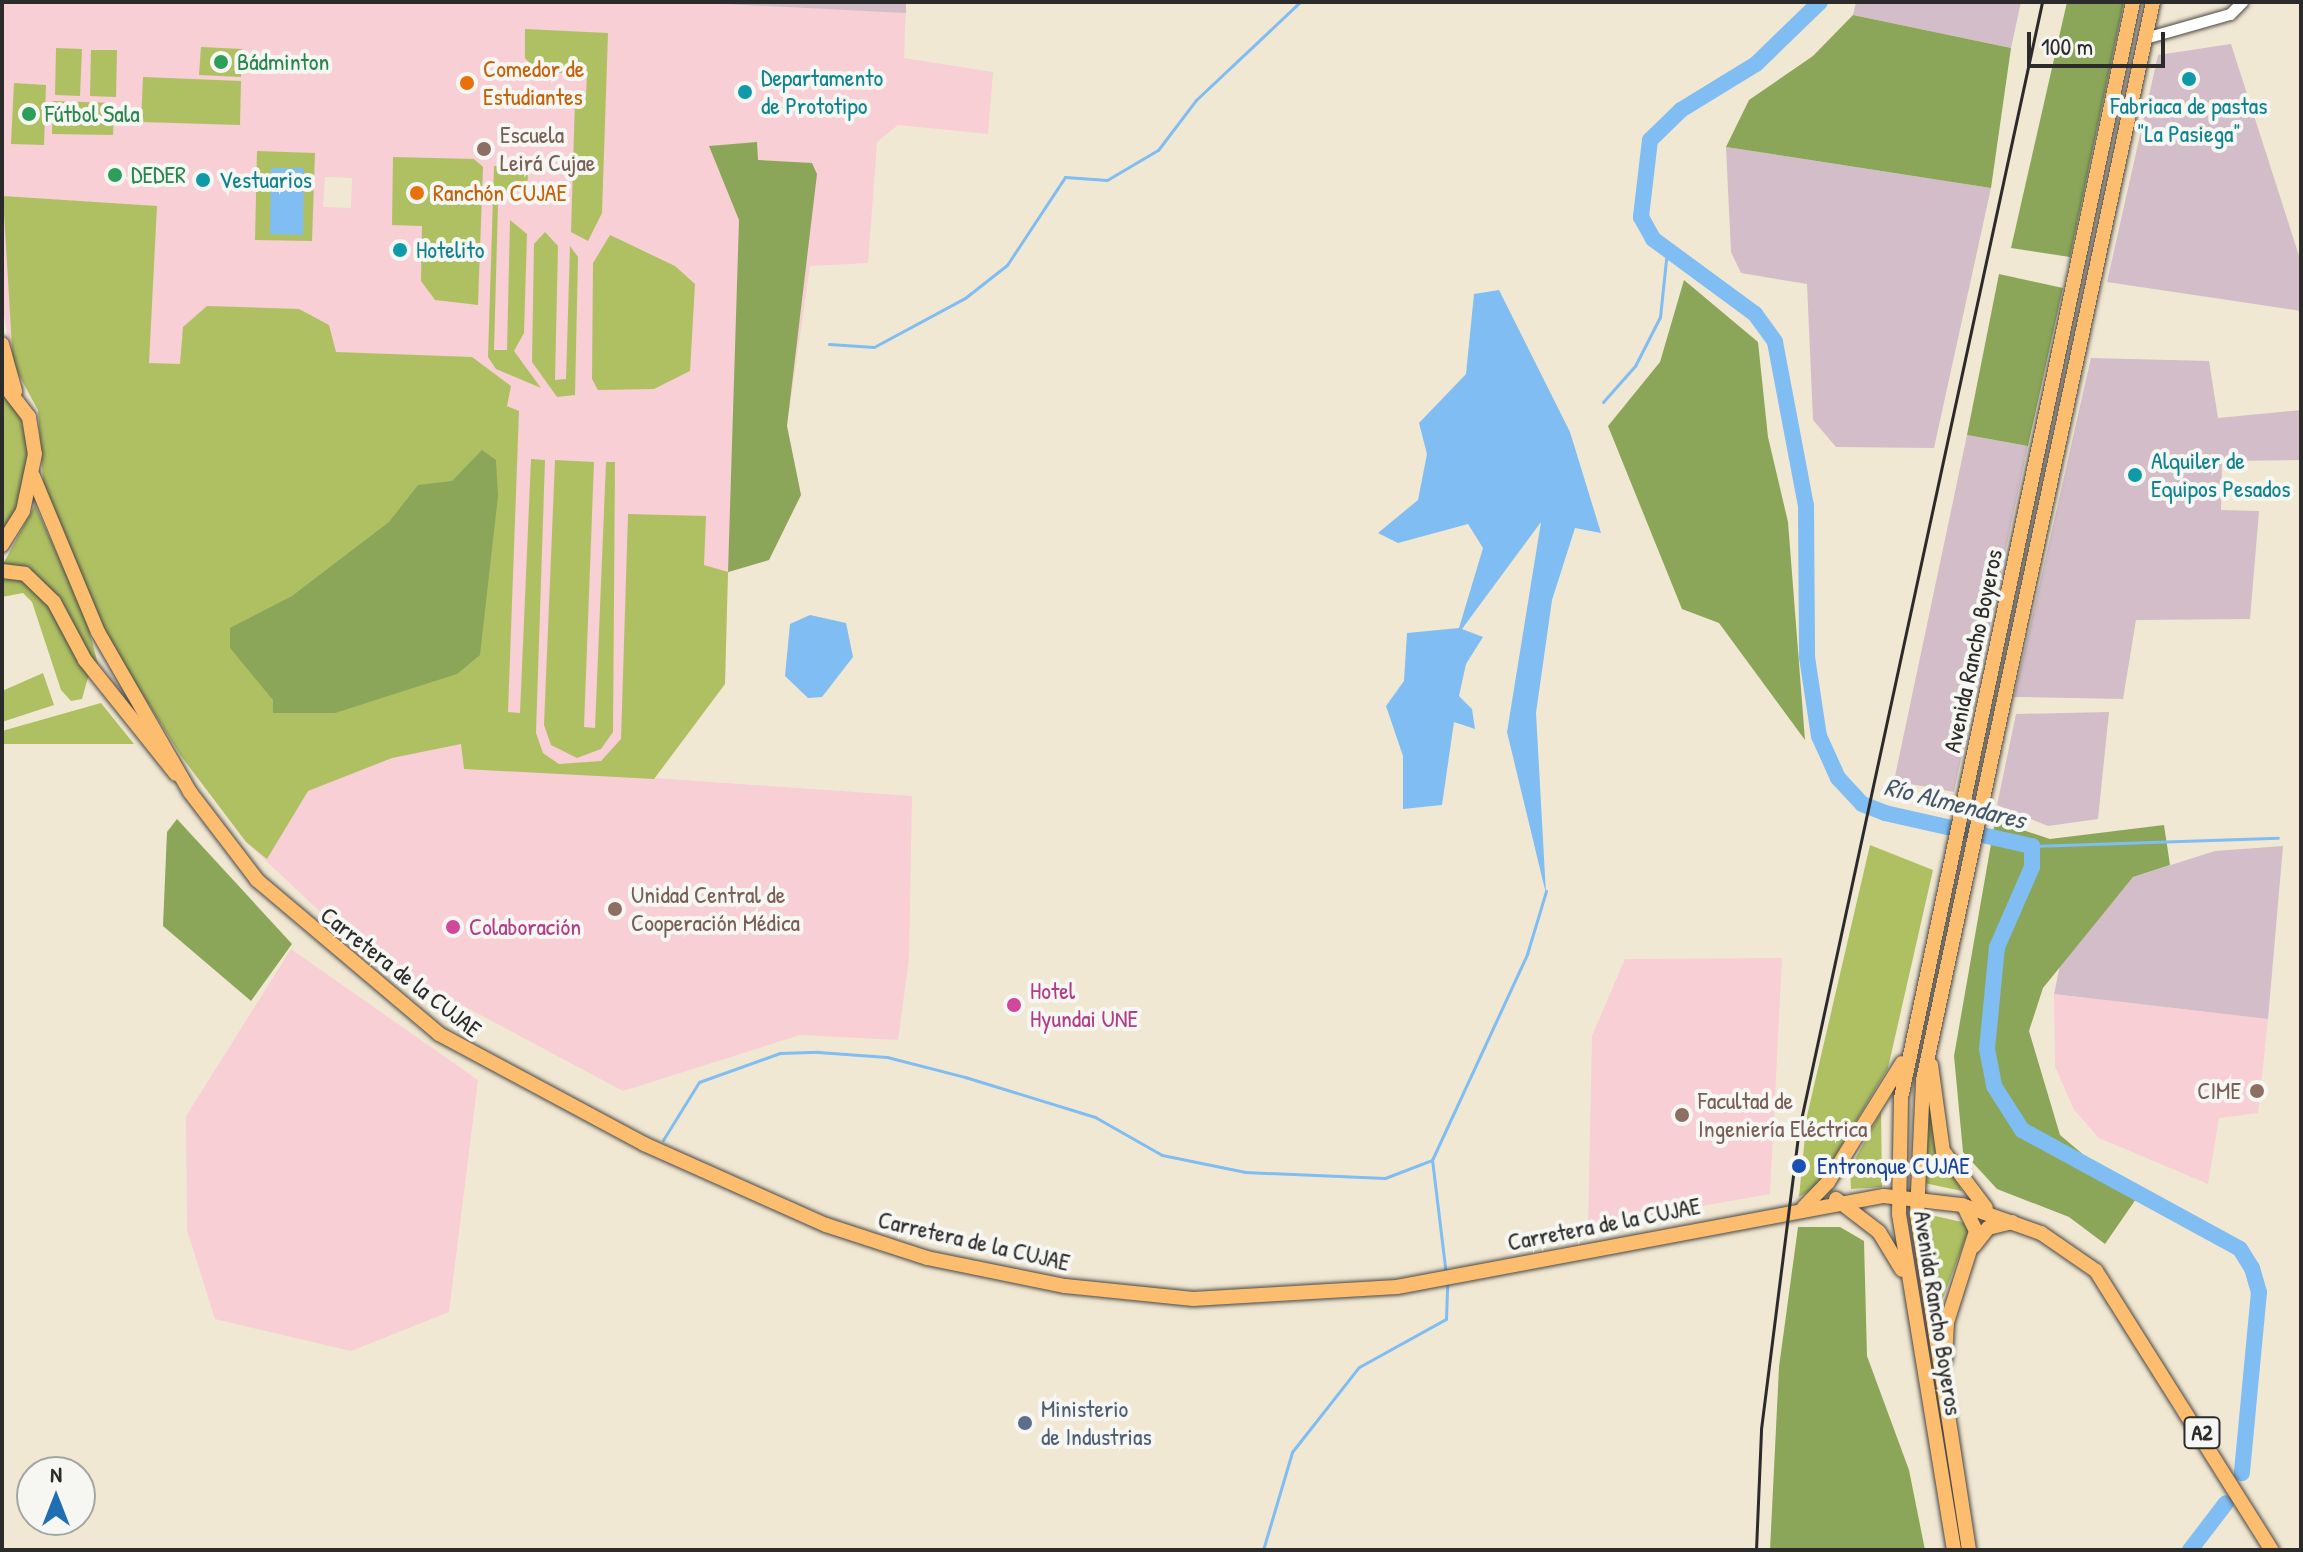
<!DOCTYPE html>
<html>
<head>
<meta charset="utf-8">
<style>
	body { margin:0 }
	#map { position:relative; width:2303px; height:1552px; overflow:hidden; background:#f1e8d3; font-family:"Patrick Hand",sans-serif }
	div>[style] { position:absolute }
	.built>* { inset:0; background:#f7cfd4 }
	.industrial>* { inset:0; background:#d2bdc8 }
	.green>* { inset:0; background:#afc063 }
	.forest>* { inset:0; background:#8ba659 }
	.water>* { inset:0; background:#7fbdf2 }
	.stream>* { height:3px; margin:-1.5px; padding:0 1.5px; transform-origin:1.5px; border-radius:1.5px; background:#7fbdf2 }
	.river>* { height:16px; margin:-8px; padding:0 8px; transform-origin:8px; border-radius:8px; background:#7fbdf2 }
	.roads { filter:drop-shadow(0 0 2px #494744) drop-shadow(0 0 2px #494744) }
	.tertiary>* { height:11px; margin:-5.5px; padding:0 5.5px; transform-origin:5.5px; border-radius:5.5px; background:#fff }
	.trunk>* { height:14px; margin:-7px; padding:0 7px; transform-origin:7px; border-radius:7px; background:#fcbd6f }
	.rail>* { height:3px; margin:-1.5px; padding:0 1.5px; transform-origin:1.5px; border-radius:1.5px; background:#2b2b2b }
	.dots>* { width:22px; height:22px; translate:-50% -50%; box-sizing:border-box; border:4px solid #f6f6f2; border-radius:50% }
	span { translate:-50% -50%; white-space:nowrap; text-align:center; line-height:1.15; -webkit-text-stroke:8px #f6f6f2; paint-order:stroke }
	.shield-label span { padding:2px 6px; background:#f6f6f2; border:2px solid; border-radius:6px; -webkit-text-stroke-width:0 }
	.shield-label { font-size:22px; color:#2b2b2b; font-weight:700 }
	.leisure-label { font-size:24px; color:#27864d }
	.left { translate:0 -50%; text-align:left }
	.food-label { font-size:24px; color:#c56008 }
	.culture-label { font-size:24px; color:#0d838f }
	.education-label { font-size:24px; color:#785e54 }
	.right { translate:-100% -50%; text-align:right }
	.street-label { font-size:24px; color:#2b2b2b }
	.hotel-label { font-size:24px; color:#b23c85 }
	.transit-label { font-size:24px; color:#164399 }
	.service-label { font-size:24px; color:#4e5e75 }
	.water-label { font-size:26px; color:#445767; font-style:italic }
	.frame { position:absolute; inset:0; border:4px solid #2b2b2b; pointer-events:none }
	.north { position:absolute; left:16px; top:1456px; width:80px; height:80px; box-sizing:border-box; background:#f6f6f2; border:2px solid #a5a5a2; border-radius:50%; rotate:0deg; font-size:22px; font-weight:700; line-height:32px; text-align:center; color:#2b2b2b }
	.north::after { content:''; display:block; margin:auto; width:28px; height:36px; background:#1f6fb2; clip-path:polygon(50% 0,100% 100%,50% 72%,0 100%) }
	.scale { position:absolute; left:2027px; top:32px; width:138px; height:36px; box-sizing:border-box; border:4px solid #2b2b2b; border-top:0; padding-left:10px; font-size:24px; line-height:28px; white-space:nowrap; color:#2b2b2b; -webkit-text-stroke:6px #f6f6f2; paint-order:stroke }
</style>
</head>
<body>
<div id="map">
	<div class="built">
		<i style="clip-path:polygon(evenodd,2px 2px,906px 2px,904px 58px,993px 72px,988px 134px,898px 125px,877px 142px,868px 263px,810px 266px,787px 426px,801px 495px,769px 560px,728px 573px,725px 684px,655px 778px,912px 796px,909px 959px,898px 1040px,800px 1035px,623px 1091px,441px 994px,400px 987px,246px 842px,142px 696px,44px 475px,38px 410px,13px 364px,2px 305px,2px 2px,325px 177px,352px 178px,351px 208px,323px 207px,325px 177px)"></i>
		<i style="clip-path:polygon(291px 949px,478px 1080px,449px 1312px,351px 1351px,215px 1319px,187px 1230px,186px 1116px)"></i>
		<i style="clip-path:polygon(1782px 958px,1770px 1194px,1588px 1226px,1592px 1036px,1625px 959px)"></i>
		<i style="clip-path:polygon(2054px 994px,2268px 1019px,2258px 1113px,2219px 1118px,2208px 1184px,2099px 1138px,2074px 1110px,2055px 1066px)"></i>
	</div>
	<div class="industrial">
		<i style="clip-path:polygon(685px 2px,906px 2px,906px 13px)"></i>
		<i style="clip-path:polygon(1856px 2px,2021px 2px,2011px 48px,1853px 15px)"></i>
		<i style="clip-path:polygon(2231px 44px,2301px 262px,2301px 311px,2107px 282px,2158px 55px)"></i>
		<i style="clip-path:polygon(1726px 147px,1991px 188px,1934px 448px,1836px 447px,1813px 420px,1807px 284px,1741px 273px,1731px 252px)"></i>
		<i style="clip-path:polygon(2091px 358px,2209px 361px,2218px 418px,2301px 410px,2301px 460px,2222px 461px,2221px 510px,2259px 511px,2250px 619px,2136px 620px,2123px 699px,2014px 697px)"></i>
		<i style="clip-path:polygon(1967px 435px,2028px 446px,1954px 792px,1894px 781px)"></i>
		<i style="clip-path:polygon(2109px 712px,2098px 819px,2048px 826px,1997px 805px,2016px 714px)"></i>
		<i style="clip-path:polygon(2283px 846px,2268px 1019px,2054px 994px,2060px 965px,2133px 877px,2215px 851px)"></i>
	</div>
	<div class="green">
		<i style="clip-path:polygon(525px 29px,608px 33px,602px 213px,588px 241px,571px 232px,575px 100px,586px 95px,587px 75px,537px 71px,525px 58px)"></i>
		<i style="clip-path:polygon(201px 47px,242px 49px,241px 77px,199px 75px)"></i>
		<i style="clip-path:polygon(56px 48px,82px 49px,80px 96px,55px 95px)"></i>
		<i style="clip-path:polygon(91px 50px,117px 50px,116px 97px,90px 96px)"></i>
		<i style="clip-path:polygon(143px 77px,241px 81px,240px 125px,141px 122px)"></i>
		<i style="clip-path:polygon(14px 83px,46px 85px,44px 145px,11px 144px)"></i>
		<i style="clip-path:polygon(53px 101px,114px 103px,113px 135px,52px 134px)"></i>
		<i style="clip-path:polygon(257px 151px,315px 153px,312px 241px,255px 240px)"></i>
		<i style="clip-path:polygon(393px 157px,474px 159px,483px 167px,478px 305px,435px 300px,421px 281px,422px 226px,392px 225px)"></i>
		<i style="clip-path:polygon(494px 166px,527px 167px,528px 180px,498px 204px,494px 350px,507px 350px,510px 220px,527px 234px,524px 333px,514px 351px,541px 388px,496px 369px,488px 357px)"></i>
		<i style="clip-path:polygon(3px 196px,157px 206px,149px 363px,180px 364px,183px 327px,207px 306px,299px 309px,329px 325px,336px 352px,472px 357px,511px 386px,507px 406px,519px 411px,508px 712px,520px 713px,531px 459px,545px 460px,536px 733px,543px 753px,559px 764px,601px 761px,621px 739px,628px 514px,706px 516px,704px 565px,728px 572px,725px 684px,654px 779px,464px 769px,461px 744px,392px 758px,308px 791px,267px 859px,246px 842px,181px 756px,110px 642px,44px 493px,38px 410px,13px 364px)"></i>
		<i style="clip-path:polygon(545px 232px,558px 246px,555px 380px,566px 379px,570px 246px,578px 257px,575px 395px,557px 397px,532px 362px,534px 244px)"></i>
		<i style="clip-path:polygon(610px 235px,675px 266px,695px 284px,690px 371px,654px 389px,598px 390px,592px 379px,593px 263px)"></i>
		<i style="clip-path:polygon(2px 389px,19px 410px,29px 455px,22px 500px,2px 535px)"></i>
		<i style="clip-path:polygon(555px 460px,594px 462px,584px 727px,595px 728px,606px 462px,615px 462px,613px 732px,601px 749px,577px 758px,551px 745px,544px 725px)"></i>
		<i style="clip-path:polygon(35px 505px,86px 618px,101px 676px,57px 601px,2px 566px)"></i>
		<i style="clip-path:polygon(2px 576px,27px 582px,47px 601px,89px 674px,82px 699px,71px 701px,61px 690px,32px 602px,23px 593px,2px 597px)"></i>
		<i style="clip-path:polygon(43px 673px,54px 705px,2px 722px,2px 691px)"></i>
		<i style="clip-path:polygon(101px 703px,134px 744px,2px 744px,2px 731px)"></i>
		<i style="clip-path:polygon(1870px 845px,1933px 870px,1888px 1068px,1817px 1186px,1799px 1197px,1807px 1116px)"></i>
		<i style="clip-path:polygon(1930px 1084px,1936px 1144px,1962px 1191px,1924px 1183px)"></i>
		<i style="clip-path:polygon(1881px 1112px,1882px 1187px,1851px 1189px,1850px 1168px)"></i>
		<i style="clip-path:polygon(1926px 1214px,1971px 1224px,1937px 1314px,1930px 1261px)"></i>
	</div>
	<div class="forest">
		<i style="clip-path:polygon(2067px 2px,2124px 2px,2070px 257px,2011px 248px)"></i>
		<i style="clip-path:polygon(1853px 15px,2011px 48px,1991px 188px,1726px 147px,1749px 100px,1813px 56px)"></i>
		<i style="clip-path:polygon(757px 142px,758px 160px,812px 163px,817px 174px,787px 426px,801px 495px,769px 560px,728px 572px,739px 220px,709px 146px)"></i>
		<i style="clip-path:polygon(1999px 274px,2063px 288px,2028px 446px,1967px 435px)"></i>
		<i style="clip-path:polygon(1684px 280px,1758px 342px,1768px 437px,1788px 522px,1805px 740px,1719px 623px,1682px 609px,1608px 426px,1660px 362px)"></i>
		<i style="clip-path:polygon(482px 450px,496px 460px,498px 496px,480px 655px,457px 674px,335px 713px,273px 713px,273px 700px,230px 648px,230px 628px,292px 596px,389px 522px,418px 485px,452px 481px)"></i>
		<i style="clip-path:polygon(177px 819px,292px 944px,251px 1001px,163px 926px,167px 832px)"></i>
		<i style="clip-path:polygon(1995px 821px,2050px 839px,2164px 825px,2170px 865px,2133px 877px,2043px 988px,2029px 1031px,2060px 1135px,2136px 1199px,2105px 1244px,2069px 1217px,1997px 1189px,1963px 1152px,1954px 1056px)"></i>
		<i style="clip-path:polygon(1798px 1227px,1840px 1227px,1864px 1241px,1867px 1356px,1909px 1470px,1925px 1550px,1770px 1550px,1779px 1367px)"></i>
	</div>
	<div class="water">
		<i style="clip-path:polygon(271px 168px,304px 168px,303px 235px,270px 234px)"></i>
		<i style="clip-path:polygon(1499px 290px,1570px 432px,1601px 533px,1575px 528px,1552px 600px,1536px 713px,1546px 894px,1507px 732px,1541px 522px,1462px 629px,1483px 637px,1466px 664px,1459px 696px,1472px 709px,1475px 729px,1454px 722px,1442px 805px,1403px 809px,1403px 756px,1386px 706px,1404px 681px,1407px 633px,1459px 628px,1483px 548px,1468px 524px,1398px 543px,1378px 533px,1418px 500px,1427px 454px,1419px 423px,1466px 374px,1474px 294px)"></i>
		<i style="clip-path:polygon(810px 615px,846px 623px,853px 657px,822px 697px,808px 698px,785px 676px,790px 624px)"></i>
	</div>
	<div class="stream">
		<i style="left:829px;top:344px;width:45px;rotate:3.8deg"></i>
		<i style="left:874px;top:347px;width:103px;rotate:-28.3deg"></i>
		<i style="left:965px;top:298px;width:53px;rotate:-38.2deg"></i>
		<i style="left:1007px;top:265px;width:105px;rotate:-56.6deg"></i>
		<i style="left:1065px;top:177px;width:42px;rotate:4.1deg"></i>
		<i style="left:1107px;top:180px;width:59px;rotate:-30.5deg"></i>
		<i style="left:1158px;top:150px;width:63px;rotate:-52.8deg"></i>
		<i style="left:1196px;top:100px;width:143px;rotate:-43.3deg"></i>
		<i style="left:1603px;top:402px;width:48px;rotate:-48.4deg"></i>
		<i style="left:1635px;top:366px;width:55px;rotate:-63deg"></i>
		<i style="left:1660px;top:317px;width:67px;rotate:-84deg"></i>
		<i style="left:2032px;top:846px;width:246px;rotate:-1.9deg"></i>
		<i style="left:663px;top:1140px;width:68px;rotate:-58.2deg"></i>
		<i style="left:699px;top:1082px;width:86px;rotate:-19.7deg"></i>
		<i style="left:780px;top:1053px;width:38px;rotate:-2deg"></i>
		<i style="left:818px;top:1052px;width:69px;rotate:4.1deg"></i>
		<i style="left:887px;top:1057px;width:81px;rotate:14.4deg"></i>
		<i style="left:965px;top:1077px;width:136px;rotate:17.1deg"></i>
		<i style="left:1095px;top:1117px;width:77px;rotate:29.6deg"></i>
		<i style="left:1162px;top:1155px;width:85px;rotate:11.6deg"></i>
		<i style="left:1245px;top:1172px;width:140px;rotate:2.5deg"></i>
		<i style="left:1385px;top:1178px;width:50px;rotate:-21deg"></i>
		<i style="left:1446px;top:1275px;width:116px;rotate:-96.9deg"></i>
		<i style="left:1432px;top:1160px;width:227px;rotate:-65.2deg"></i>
		<i style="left:1527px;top:954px;width:66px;rotate:-73.2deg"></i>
		<i style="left:1263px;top:1550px;width:102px;rotate:-73.5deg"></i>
		<i style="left:1292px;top:1452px;width:108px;rotate:-51.8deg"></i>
		<i style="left:1359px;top:1367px;width:99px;rotate:-28.9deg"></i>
		<i style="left:1446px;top:1319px;width:37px;rotate:-88deg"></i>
	</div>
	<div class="river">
		<i style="left:1820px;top:2px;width:89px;rotate:135.9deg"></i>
		<i style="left:1756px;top:64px;width:88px;rotate:148.5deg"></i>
		<i style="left:1681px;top:110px;width:43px;rotate:135.9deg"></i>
		<i style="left:1650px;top:140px;width:78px;rotate:96.7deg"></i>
		<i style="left:1641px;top:217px;width:25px;rotate:61deg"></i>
		<i style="left:1653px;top:239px;width:127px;rotate:36.3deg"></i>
		<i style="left:1755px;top:314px;width:34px;rotate:54deg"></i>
		<i style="left:1775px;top:342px;width:167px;rotate:79.3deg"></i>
		<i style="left:1806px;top:506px;width:151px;rotate:89.6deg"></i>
		<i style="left:1807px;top:657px;width:80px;rotate:81.4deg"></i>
		<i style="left:1819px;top:736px;width:46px;rotate:65.7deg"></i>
		<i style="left:1838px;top:778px;width:35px;rotate:47deg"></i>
		<i style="left:1862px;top:804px;width:25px;rotate:21deg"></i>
		<i style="left:1885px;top:813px;width:151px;rotate:12.7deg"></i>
		<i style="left:2032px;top:846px;width:21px;rotate:90deg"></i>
		<i style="left:2032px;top:867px;width:87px;rotate:113.6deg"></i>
		<i style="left:1997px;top:947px;width:102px;rotate:95.6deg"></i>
		<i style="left:1987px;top:1049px;width:38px;rotate:79deg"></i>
		<i style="left:1994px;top:1086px;width:52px;rotate:57.5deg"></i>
		<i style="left:2022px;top:1130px;width:248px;rotate:28.6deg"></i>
		<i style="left:2240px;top:1249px;width:22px;rotate:58deg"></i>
		<i style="left:2252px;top:1268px;width:25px;rotate:74deg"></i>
		<i style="left:2259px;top:1292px;width:182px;rotate:95.4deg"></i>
		<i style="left:2190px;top:1550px;width:59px;rotate:-52.5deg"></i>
	</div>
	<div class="roads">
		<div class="tertiary">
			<i style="left:2145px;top:38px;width:88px;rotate:-15.8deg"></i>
			<i style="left:2230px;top:14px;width:17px;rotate:-45deg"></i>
		</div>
		<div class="trunk">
			<i style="left:2px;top:344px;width:49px;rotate:74.5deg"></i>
			<i style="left:2px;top:382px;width:44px;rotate:52.4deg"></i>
			<i style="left:29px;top:417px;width:37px;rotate:81deg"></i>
			<i style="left:35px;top:454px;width:58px;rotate:101.9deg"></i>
			<i style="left:23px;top:511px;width:40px;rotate:122deg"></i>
			<i style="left:33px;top:476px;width:169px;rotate:67.4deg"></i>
			<i style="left:98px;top:632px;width:185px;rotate:60.1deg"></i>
			<i style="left:190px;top:792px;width:111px;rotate:52.7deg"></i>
			<i style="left:257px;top:880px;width:238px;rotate:40.2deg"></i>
			<i style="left:439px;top:1034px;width:233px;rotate:28.2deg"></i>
			<i style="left:644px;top:1144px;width:199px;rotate:24deg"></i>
			<i style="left:826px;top:1225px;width:106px;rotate:18.1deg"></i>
			<i style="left:927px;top:1258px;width:141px;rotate:11.5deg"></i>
			<i style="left:1065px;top:1286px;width:129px;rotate:5.8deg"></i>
			<i style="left:1193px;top:1299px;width:204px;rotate:-3.4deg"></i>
			<i style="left:1397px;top:1287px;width:495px;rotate:-10.6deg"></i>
			<i style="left:1884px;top:1196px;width:79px;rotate:6.6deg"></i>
			<i style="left:1962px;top:1205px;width:84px;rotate:19.5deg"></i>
			<i style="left:2041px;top:1233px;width:67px;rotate:34.6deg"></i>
			<i style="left:2096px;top:1271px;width:330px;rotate:57.8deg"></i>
			<i style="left:2px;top:571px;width:23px;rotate:7deg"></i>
			<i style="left:25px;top:574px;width:40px;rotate:44deg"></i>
			<i style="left:54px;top:602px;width:66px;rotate:61.9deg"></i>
			<i style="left:85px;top:660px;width:146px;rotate:51.4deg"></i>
			<i style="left:1931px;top:1065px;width:87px;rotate:82.1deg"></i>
			<i style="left:1943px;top:1151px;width:71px;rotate:53deg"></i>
			<i style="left:1836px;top:1199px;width:54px;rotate:37.5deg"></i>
			<i style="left:1879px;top:1232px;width:44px;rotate:58.8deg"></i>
			<i style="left:1804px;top:1207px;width:35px;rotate:-46deg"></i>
			<i style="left:1828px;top:1182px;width:140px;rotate:-58.1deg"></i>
			<i style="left:1974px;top:1246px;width:23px;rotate:-52deg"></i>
			<i style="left:1988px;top:1228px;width:25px;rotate:-14deg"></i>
			<i style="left:1945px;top:1360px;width:38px;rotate:-87deg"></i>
			<i style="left:1947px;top:1322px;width:96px;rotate:-72.3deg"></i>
			<i style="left:1976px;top:1231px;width:28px;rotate:-116deg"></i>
			<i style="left:1954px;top:1550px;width:340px;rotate:-99.3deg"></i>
			<i style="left:1899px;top:1214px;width:116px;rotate:-89deg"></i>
			<i style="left:1901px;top:1098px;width:1120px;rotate:-78.05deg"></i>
			<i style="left:1969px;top:1550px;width:340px;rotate:-98.8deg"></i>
			<i style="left:1917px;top:1214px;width:134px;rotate:-87.4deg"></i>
			<i style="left:1923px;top:1080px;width:1102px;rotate:-77.96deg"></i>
		</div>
	</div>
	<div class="rail">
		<i style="left:1756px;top:1550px;width:121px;rotate:-87.6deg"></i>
		<i style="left:1761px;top:1429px;width:302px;rotate:-82.8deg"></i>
		<i style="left:1799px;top:1129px;width:1153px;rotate:-77.83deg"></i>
	</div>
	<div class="dots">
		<i style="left:221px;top:62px;background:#2e9e5b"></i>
		<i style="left:2189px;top:79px;background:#0f9aa8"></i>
		<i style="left:467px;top:83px;background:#e8710a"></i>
		<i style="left:745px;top:92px;background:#0f9aa8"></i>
		<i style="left:29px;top:114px;background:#2e9e5b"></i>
		<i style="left:484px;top:149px;background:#8d6e63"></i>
		<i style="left:115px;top:175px;background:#2e9e5b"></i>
		<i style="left:203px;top:180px;background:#0f9aa8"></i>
		<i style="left:417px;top:193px;background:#e8710a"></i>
		<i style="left:400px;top:250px;background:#0f9aa8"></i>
		<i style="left:2135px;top:475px;background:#0f9aa8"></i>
		<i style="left:615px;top:909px;background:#8d6e63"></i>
		<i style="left:453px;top:927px;background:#d1479c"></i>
		<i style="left:1014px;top:1005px;background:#d1479c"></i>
		<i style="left:2257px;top:1091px;background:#8d6e63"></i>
		<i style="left:1682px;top:1115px;background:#8d6e63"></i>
		<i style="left:1799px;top:1166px;background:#1a4fb4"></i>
		<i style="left:1025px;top:1423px;background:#5c6f8a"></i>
	</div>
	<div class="shield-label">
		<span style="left:2202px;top:1433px">A2</span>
	</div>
	<div class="leisure-label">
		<span class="left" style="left:237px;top:62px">Bádminton</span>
		<span class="left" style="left:45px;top:114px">Fútbol Sala</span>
		<span class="left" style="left:131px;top:175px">DEDER</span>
	</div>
	<div class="food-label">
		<span class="left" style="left:483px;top:83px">Comedor de<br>Estudiantes</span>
		<span class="left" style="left:433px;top:193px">Ranchón CUJAE</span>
	</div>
	<div class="culture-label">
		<span class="left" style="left:761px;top:92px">Departamento<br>de Prototipo</span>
		<span style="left:2189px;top:120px">Fabriaca de pastas<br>"La Pasiega"</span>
		<span class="left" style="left:219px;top:180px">Vestuarios</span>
		<span class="left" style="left:416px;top:250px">Hotelito</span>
		<span class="left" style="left:2151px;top:475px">Alquiler de<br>Equipos Pesados</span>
	</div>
	<div class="education-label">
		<span class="left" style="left:500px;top:149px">Escuela<br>Leirá Cujae</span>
		<span class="left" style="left:631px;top:909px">Unidad Central de<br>Cooperación Médica</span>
		<span class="right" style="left:2241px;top:1091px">CIME</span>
		<span class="left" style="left:1698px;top:1115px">Facultad de<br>Ingeniería Eléctrica</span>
	</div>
	<div class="street-label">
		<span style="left:1973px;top:651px;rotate:-78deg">Avenida Rancho Boyeros</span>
		<span style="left:401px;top:972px;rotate:38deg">Carretera de la CUJAE</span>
		<span style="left:1604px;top:1224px;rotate:-11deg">Carretera de la CUJAE</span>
		<span style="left:974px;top:1241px;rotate:13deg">Carretera de la CUJAE</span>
		<span style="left:1938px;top:1313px;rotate:81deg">Avenida Rancho Boyeros</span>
	</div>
	<div class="hotel-label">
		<span class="left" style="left:469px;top:927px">Colaboración</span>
		<span class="left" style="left:1030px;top:1005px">Hotel<br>Hyundai UNE</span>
	</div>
	<div class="transit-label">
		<span class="left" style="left:1817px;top:1166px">Entronque CUJAE</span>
	</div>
	<div class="service-label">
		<span class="left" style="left:1041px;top:1423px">Ministerio<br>de Industrias</span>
	</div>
	<div class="water-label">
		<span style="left:1955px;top:803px;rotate:14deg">Río Almendares</span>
	</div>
	<div class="frame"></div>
	<div class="north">N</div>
	<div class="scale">100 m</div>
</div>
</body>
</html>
